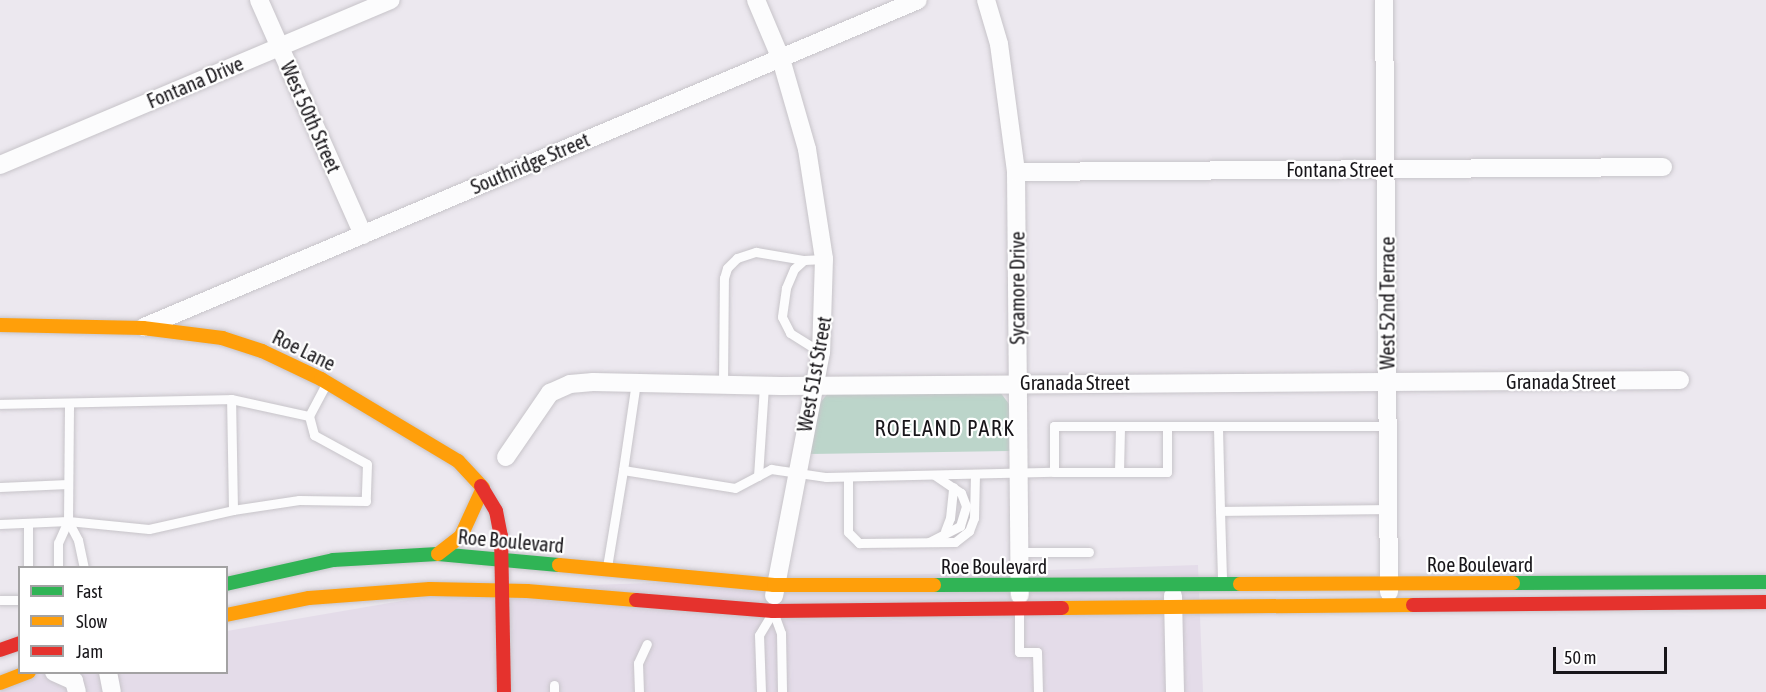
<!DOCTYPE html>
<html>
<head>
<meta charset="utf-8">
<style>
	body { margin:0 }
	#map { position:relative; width:1766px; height:692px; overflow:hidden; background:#ece8ef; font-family:"Asap Condensed",sans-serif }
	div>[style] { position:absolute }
	.built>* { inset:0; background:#e4dce9 }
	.green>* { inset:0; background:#bcd5ca }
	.roads { filter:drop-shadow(0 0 2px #c7c4c9) drop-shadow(0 0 2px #c7c4c9) }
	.lane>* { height:9px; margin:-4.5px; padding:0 4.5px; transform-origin:4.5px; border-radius:4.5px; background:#fcfcfd }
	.street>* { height:18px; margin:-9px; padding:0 9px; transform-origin:9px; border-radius:9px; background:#fcfcfd }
	.fast>* { height:14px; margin:-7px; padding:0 7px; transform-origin:7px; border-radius:7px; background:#30b455 }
	.slow>* { height:14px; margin:-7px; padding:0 7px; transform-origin:7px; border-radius:7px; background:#ff9f0a }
	.jam>* { height:14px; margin:-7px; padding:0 7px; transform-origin:7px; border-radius:7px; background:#e5322d }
	span { translate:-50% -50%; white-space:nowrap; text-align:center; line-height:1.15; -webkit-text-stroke:4.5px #fff; paint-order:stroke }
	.street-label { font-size:20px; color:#18161a }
	.quarter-label { font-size:22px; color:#18161a; letter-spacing:1.5px }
	.legend { position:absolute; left:18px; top:566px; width:210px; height:108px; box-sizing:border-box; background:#fff; border:2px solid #a3a2a3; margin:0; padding:8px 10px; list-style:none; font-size:18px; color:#18161a }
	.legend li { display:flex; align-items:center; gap:12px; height:30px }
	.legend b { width:30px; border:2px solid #a3a2a3 }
	.scale { position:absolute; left:1553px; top:647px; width:114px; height:27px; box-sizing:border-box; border:3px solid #18161a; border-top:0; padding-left:8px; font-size:18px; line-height:21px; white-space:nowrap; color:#18161a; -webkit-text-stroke:4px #fff; paint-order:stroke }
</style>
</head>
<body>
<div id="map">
	<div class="built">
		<i style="clip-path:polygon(1198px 565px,1203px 692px,0 692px,20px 672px,226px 672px,227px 631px,471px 589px)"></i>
	</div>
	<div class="green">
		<i style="clip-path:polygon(1000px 392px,1009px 404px,1010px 451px,810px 454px,820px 403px,828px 393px)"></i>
	</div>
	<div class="roads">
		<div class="lane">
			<i style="left:804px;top:260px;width:13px;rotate:138deg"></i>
			<i style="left:794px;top:269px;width:21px;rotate:113deg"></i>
			<i style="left:786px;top:288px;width:29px;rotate:98deg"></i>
			<i style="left:782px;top:317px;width:18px;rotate:63deg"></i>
			<i style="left:790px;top:333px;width:36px;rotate:32deg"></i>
			<i style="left:723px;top:385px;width:107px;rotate:-89.5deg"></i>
			<i style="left:724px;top:278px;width:10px;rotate:-73deg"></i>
			<i style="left:727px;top:268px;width:14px;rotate:-45deg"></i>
			<i style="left:737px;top:258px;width:20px;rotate:-18deg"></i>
			<i style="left:756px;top:252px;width:49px;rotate:9.5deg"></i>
			<i style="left:804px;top:260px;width:20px;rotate:-3deg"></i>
			<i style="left:0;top:404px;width:231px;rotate:-1.2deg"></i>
			<i style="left:309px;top:416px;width:20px;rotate:75deg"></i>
			<i style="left:314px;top:435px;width:60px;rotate:28.7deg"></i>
			<i style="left:367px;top:464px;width:37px;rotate:92deg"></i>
			<i style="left:366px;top:501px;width:67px;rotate:-179.1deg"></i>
			<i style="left:299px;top:500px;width:67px;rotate:171.4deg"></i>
			<i style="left:233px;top:510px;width:111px;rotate:-91deg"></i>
			<i style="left:231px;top:399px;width:80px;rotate:12.3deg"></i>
			<i style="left:309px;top:416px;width:36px;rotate:-62deg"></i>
			<i style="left:1218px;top:428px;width:83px;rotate:88.6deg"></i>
			<i style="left:1220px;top:511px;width:168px;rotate:-0.7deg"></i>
			<i style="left:623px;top:470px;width:89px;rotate:-81.6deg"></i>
			<i style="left:1054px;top:472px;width:65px"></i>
			<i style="left:1119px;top:472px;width:45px;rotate:-88.7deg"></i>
			<i style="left:1119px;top:472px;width:48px"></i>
			<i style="left:1167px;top:472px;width:44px;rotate:-90deg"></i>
			<i style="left:758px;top:476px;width:91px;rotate:-86.2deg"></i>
			<i style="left:848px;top:477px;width:55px;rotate:90deg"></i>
			<i style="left:848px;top:532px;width:16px;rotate:45deg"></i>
			<i style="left:859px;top:543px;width:96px;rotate:-0.6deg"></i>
			<i style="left:955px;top:542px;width:18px;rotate:-38deg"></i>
			<i style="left:969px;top:531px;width:14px;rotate:-69deg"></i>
			<i style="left:974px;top:518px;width:44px;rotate:-88.7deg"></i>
			<i style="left:0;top:487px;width:68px;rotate:-2.5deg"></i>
			<i style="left:1220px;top:511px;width:69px;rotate:88.3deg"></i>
			<i style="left:68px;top:521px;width:21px;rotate:62deg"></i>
			<i style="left:78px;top:540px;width:29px;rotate:78deg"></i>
			<i style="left:28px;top:523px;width:45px;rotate:90deg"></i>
			<i style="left:0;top:524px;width:68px;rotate:-2.5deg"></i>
			<i style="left:68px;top:521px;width:81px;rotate:5.6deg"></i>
			<i style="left:149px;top:529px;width:86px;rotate:-12.7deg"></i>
			<i style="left:945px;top:531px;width:14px;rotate:-69deg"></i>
			<i style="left:950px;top:518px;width:31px;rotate:-84deg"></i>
			<i style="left:929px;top:542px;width:35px;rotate:-27deg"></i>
			<i style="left:960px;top:526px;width:21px;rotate:-73deg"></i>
			<i style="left:966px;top:506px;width:14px;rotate:-111deg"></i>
			<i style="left:961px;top:493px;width:32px;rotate:-146deg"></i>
			<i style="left:1020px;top:552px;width:69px"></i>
			<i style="left:607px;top:567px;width:98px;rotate:-80.6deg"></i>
			<i style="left:623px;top:470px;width:113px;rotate:9.1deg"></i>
			<i style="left:735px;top:488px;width:41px;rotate:-27.8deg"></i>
			<i style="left:771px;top:469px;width:56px;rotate:8.3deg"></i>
			<i style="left:826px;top:477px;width:228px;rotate:-1.3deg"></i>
			<i style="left:1054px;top:472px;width:46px;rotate:-90deg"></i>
			<i style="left:1054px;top:426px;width:333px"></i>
			<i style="left:58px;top:568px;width:25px;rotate:-90deg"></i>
			<i style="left:58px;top:543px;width:24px;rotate:-66deg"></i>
			<i style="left:68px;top:521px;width:118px;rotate:-89.5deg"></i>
			<i style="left:0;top:600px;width:20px"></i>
			<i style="left:1019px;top:610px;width:42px;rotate:90deg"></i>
			<i style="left:1019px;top:652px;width:18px"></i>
			<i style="left:1037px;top:652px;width:40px;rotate:88.6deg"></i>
			<i style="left:774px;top:614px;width:20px;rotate:70deg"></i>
			<i style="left:781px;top:633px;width:59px;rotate:89deg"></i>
			<i style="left:554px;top:685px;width:7px;rotate:90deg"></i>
			<i style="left:639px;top:692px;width:29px;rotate:-92deg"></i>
			<i style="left:638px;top:663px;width:21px;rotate:-65deg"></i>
			<i style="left:761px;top:692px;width:57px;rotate:-92deg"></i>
			<i style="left:759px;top:635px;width:26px;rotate:-59deg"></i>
		</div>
		<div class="street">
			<i style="left:259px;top:0;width:257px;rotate:66.1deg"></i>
			<i style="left:756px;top:0;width:64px;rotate:67deg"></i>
			<i style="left:781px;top:59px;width:94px;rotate:73.9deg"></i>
			<i style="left:807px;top:149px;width:111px;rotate:81.2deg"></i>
			<i style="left:824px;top:259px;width:93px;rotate:91.8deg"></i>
			<i style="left:821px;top:352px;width:248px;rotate:100.9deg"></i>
			<i style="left:986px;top:0;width:46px;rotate:73.5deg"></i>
			<i style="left:999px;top:44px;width:129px;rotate:82.4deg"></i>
			<i style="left:1016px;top:172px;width:423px;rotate:89.5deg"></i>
			<i style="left:1384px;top:0;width:592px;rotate:89.52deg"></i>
			<i style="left:0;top:165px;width:424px;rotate:-22.9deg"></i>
			<i style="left:1016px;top:172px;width:647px;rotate:-0.44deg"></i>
			<i style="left:144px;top:327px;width:840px;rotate:-22.9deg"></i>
			<i style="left:506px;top:457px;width:78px;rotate:-55.5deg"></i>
			<i style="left:550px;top:393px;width:22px;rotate:-24deg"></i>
			<i style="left:570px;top:384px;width:23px;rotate:-5deg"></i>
			<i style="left:593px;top:382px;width:188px;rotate:1.2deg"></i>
			<i style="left:781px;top:386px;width:899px;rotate:-0.38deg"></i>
			<i style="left:1173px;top:596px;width:96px;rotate:88.8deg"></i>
			<i style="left:54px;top:672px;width:22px;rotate:24deg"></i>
			<i style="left:74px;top:681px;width:11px;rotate:75deg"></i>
			<i style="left:108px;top:672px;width:20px;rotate:79deg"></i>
		</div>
		<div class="fast">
			<i style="left:1513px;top:583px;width:253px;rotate:-0.2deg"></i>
			<i style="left:226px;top:584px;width:110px;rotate:-12.6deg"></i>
			<i style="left:333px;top:560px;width:105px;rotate:-3.3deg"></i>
			<i style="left:438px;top:554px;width:121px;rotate:5.2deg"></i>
			<i style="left:934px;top:585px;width:306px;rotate:-0.2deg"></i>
		</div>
		<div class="slow">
			<i style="left:0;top:325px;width:143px;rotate:1.2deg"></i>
			<i style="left:143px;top:328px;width:80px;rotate:7.2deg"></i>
			<i style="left:222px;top:338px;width:42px;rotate:18deg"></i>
			<i style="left:262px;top:351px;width:65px;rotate:25.4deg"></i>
			<i style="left:321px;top:379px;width:160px;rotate:30.9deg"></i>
			<i style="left:458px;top:461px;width:34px;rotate:47deg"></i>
			<i style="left:438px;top:554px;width:29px;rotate:-38deg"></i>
			<i style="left:461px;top:536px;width:53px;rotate:-65.4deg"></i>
			<i style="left:559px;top:565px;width:216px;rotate:5.3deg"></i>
			<i style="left:774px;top:585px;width:160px"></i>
			<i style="left:1240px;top:584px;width:273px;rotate:-0.2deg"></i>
			<i style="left:1062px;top:608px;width:351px;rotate:-0.5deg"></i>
			<i style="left:226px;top:615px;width:85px;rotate:-11.6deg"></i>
			<i style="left:309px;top:598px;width:121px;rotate:-4.3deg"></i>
			<i style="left:430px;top:589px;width:97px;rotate:1.2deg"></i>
			<i style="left:527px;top:591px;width:109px;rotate:4.7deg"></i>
			<i style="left:0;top:683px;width:31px;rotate:-21deg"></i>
		</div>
		<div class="jam">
			<i style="left:481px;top:486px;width:29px;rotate:59deg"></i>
			<i style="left:496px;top:511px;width:25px;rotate:79deg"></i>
			<i style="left:501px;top:536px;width:156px;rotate:88.9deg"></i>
			<i style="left:636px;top:600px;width:137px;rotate:4.6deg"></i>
			<i style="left:773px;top:611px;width:289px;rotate:-0.6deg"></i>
			<i style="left:1413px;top:605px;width:353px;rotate:-0.5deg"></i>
			<i style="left:0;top:650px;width:21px;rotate:-19deg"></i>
		</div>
	</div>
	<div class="street-label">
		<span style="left:195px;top:82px;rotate:-23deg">Fontana Drive</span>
		<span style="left:311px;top:117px;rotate:66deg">West 50th Street</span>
		<span style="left:530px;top:163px;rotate:-23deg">Southridge Street</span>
		<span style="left:1340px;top:169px">Fontana Street</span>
		<span style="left:1017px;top:288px;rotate:-90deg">Sycamore Drive</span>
		<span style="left:1387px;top:303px;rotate:-90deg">West 52nd Terrace</span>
		<span style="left:304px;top:350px;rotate:26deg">Roe Lane</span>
		<span style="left:814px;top:374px;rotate:-80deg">West 51st Street</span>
		<span style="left:1561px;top:381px">Granada Street</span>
		<span style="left:1075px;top:382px">Granada Street</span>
		<span style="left:511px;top:541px;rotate:5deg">Roe Boulevard</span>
		<span style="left:1480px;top:564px">Roe Boulevard</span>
		<span style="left:994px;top:566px">Roe Boulevard</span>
	</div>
	<div class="quarter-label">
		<span style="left:945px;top:429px">ROELAND PARK</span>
	</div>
	<ul class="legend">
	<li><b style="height:8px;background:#30b455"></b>Fast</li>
	<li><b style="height:8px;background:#ff9f0a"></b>Slow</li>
	<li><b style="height:8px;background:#e5322d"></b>Jam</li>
	</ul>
	<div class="scale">50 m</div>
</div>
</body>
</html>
